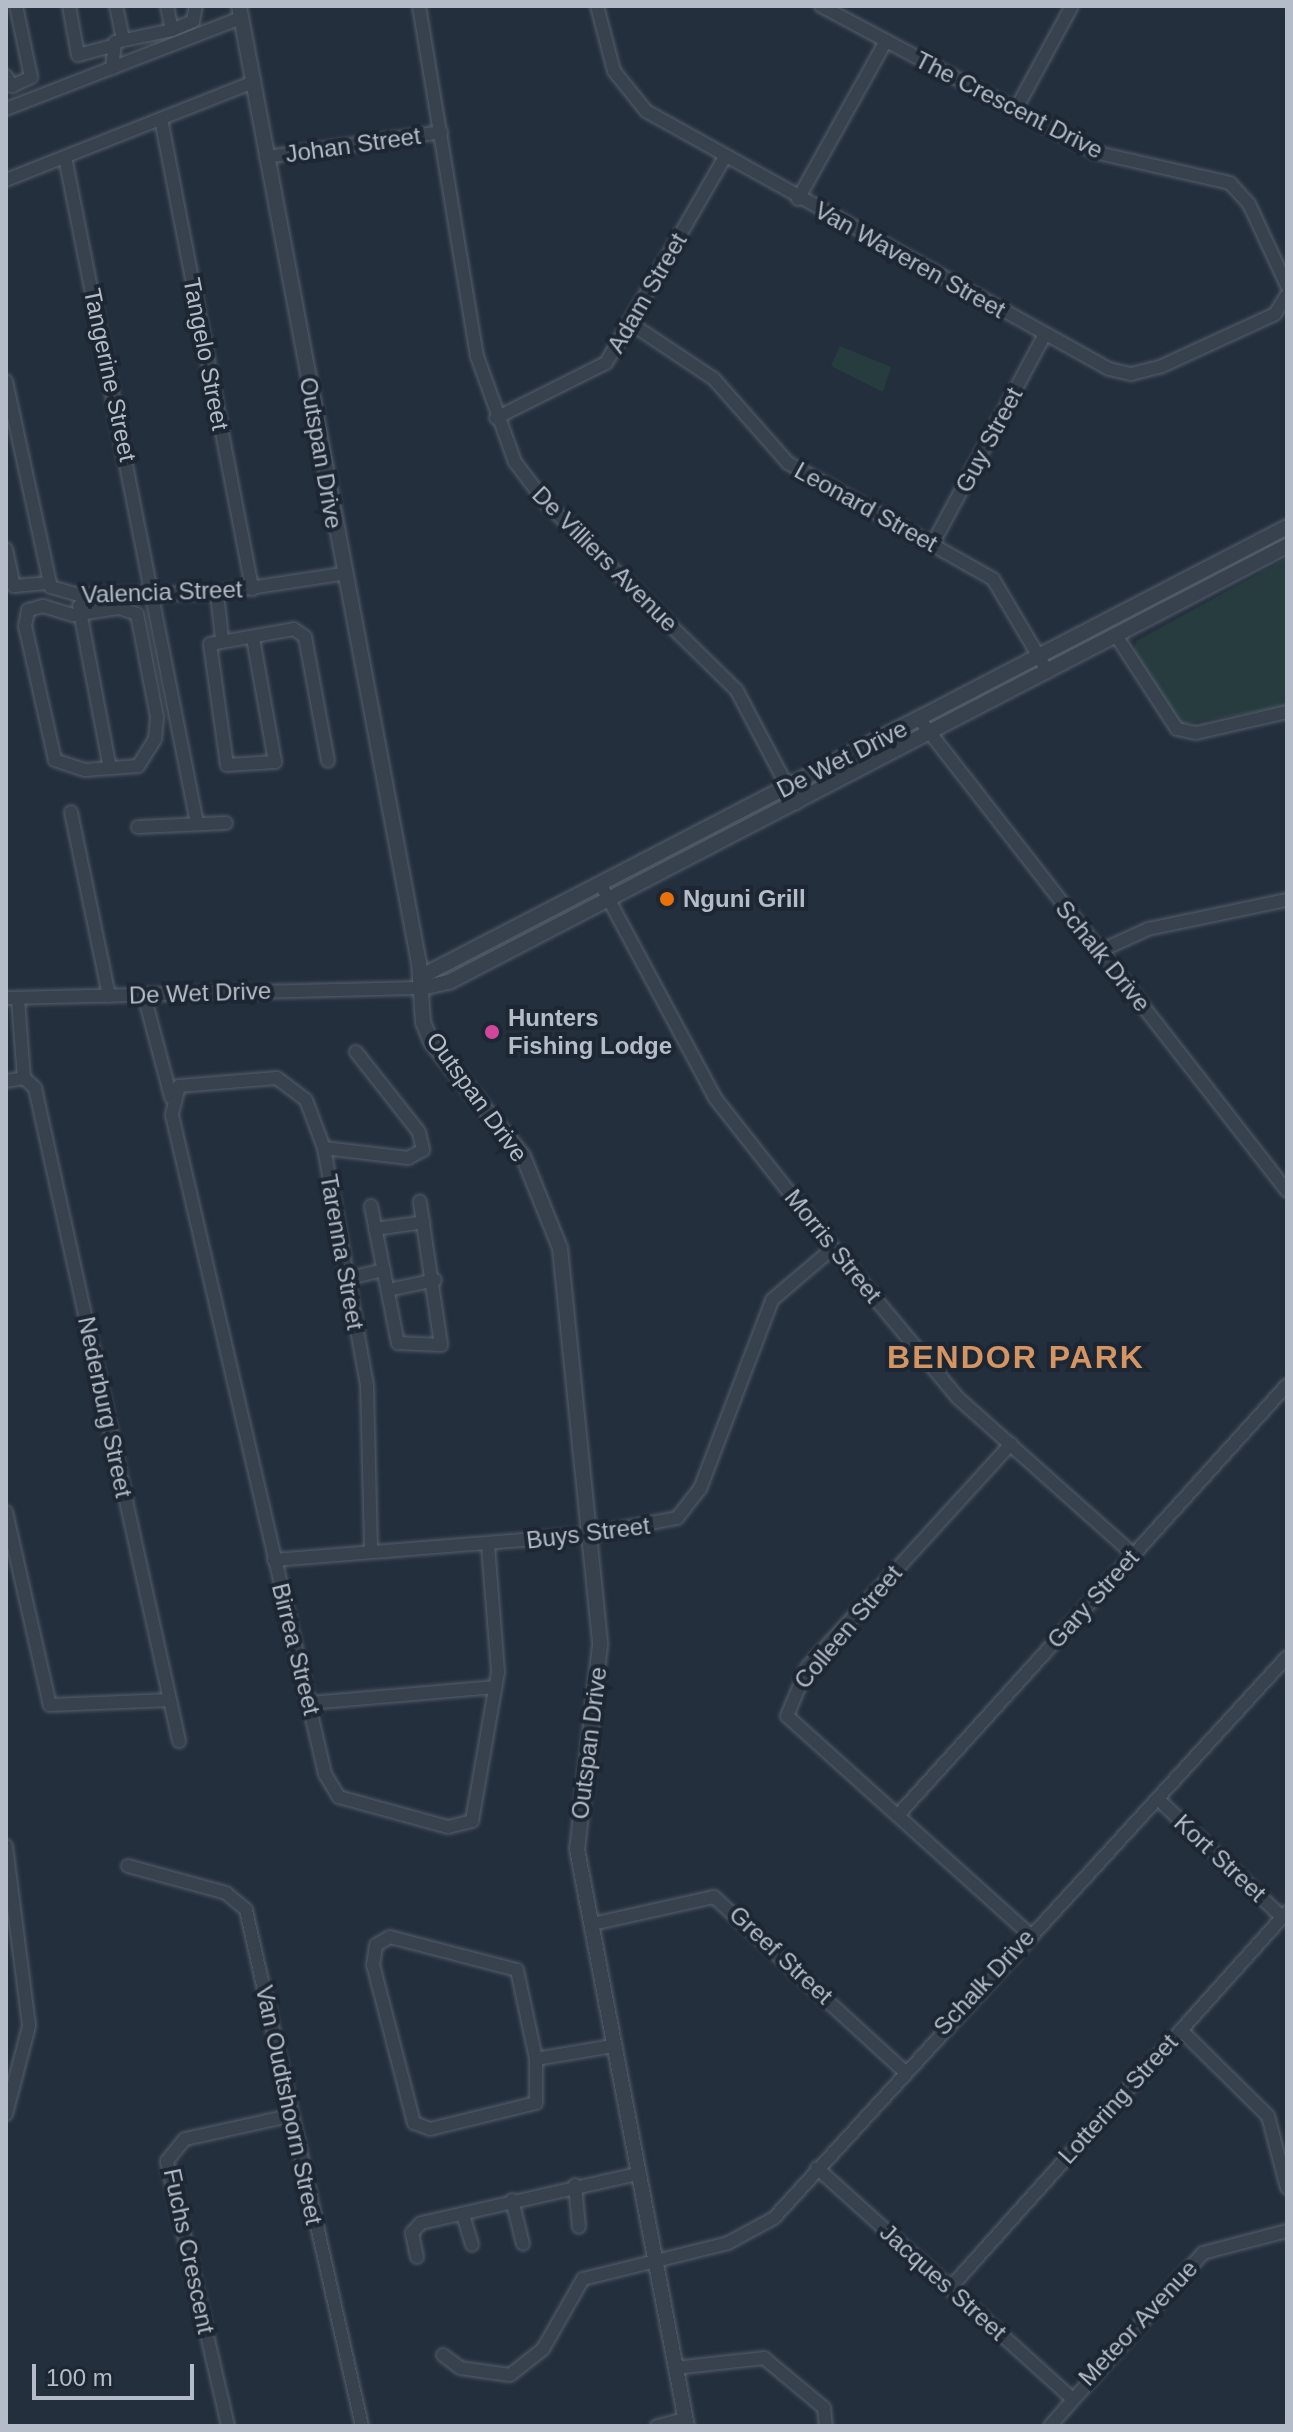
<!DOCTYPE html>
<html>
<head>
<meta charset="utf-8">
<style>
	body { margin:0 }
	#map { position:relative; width:1293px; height:2432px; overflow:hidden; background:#242f3e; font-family:Arial,sans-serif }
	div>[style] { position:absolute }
	.green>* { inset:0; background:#263c3f }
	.roads { filter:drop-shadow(0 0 2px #565f6c) drop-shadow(0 0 2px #565f6c) }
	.minor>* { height:12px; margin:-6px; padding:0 6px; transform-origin:6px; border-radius:6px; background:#38414e }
	.tertiary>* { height:14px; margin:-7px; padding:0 7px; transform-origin:7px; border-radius:7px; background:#38414e }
	.dots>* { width:22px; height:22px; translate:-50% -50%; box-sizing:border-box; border:4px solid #1d2633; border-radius:50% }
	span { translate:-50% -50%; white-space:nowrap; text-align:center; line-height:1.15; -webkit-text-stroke:8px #1d2633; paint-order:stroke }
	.street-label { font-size:24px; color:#b4bcc9 }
	.poi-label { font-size:24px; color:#b4bcc9; font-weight:700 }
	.left { translate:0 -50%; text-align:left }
	.district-label { font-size:32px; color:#d59563; font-weight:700; letter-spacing:2px }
	.frame { position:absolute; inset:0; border:8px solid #b4bcc9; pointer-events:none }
	.scale { position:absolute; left:32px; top:2364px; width:162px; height:36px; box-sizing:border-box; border:4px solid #b4bcc9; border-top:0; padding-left:10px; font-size:24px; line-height:28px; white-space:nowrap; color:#b4bcc9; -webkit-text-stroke:6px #1d2633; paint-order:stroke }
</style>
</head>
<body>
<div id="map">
	<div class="green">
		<i style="clip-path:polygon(840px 346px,891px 367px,883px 392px,831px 366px)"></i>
		<i style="clip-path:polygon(1287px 558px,1287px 706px,1179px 725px,1134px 654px,1136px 641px)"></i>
	</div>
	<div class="roads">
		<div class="minor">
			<i style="left:69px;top:6px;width:50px;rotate:79.6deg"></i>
			<i style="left:78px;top:55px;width:34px;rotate:-15deg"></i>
			<i style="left:116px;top:6px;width:34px;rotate:78deg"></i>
			<i style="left:419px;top:6px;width:355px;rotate:80.6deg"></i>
			<i style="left:477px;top:356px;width:113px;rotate:70.3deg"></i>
			<i style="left:515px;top:462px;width:51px;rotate:52.9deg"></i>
			<i style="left:546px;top:503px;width:268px;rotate:44.5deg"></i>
			<i style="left:737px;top:691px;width:127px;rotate:62.2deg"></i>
			<i style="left:597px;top:6px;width:67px;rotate:75.3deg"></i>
			<i style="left:614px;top:71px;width:51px;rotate:51.3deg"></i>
			<i style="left:646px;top:111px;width:530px;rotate:29.13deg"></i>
			<i style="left:1109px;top:369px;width:23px;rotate:13deg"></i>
			<i style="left:1131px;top:374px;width:32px;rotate:-14deg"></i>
			<i style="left:1162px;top:366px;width:124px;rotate:-24.7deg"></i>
			<i style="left:1275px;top:314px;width:22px;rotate:-58deg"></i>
			<i style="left:821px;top:6px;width:310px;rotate:28.1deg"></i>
			<i style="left:1094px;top:152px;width:139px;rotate:12.8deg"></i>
			<i style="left:1230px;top:183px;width:28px;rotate:48deg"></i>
			<i style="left:1249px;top:204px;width:90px;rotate:65.1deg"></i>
			<i style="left:172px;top:30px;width:23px;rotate:-23deg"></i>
			<i style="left:193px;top:21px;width:15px;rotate:-79deg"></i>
			<i style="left:112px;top:68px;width:26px;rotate:-83deg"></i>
			<i style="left:115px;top:42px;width:58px;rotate:-11.9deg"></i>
			<i style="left:172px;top:30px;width:25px;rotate:-102deg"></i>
			<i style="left:6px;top:76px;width:12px;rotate:59deg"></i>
			<i style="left:12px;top:86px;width:21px;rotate:-25deg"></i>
			<i style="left:31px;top:77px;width:73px;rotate:-101.9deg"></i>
			<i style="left:6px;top:109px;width:252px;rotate:-21.2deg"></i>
			<i style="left:1016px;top:109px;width:117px;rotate:-61.5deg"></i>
			<i style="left:161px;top:119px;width:479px;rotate:79deg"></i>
			<i style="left:65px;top:157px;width:679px;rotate:78.79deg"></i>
			<i style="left:266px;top:157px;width:177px;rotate:-8.1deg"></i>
			<i style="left:6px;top:180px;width:267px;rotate:-21.6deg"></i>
			<i style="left:798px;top:199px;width:181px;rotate:-60.9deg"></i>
			<i style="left:630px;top:323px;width:101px;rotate:33.7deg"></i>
			<i style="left:714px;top:379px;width:112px;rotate:48.6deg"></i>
			<i style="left:788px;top:463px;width:236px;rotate:29.5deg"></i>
			<i style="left:993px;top:579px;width:108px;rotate:59.4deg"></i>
			<i style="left:6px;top:381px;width:211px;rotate:77.7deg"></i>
			<i style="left:51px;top:587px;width:29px;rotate:16deg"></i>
			<i style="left:79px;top:595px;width:138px;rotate:-0.8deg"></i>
			<i style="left:217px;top:593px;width:125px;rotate:-8.7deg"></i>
			<i style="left:496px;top:418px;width:123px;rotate:-26.6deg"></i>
			<i style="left:606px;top:363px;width:238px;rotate:-60deg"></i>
			<i style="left:932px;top:545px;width:239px;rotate:-61.8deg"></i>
			<i style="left:6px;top:549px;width:38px;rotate:78deg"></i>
			<i style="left:14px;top:586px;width:33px;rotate:-5deg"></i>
			<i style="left:217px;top:593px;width:46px;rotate:83.8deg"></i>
			<i style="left:43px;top:606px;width:31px;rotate:17deg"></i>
			<i style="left:73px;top:615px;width:47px;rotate:-8.7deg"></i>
			<i style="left:119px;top:608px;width:19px;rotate:18deg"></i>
			<i style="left:137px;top:614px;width:105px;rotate:79deg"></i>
			<i style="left:157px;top:717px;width:22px;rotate:95deg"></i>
			<i style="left:155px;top:739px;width:32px;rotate:122deg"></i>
			<i style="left:138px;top:766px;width:53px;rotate:175.7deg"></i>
			<i style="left:85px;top:770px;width:32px;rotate:-162deg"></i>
			<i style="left:55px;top:760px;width:137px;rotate:-102.6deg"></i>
			<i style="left:25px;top:626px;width:16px;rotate:-79deg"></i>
			<i style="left:28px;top:610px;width:16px;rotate:-15deg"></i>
			<i style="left:79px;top:606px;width:165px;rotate:79.2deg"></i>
			<i style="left:1117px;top:637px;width:110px;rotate:56.9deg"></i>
			<i style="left:1177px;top:729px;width:19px;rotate:12deg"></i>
			<i style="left:1196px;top:733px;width:93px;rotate:-13deg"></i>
			<i style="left:253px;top:638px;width:126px;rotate:79.9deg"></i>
			<i style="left:275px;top:762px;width:48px;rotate:176.4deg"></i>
			<i style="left:227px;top:765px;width:122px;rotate:-98deg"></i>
			<i style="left:210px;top:644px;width:85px;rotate:-10.1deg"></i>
			<i style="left:294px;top:629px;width:14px;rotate:36deg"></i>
			<i style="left:305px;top:637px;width:126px;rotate:79.5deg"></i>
			<i style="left:920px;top:720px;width:597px;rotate:52.07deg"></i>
			<i style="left:71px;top:812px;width:188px;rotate:78.3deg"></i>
			<i style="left:138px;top:827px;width:88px;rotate:-2.6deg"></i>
			<i style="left:601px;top:885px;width:242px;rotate:61.8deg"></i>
			<i style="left:715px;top:1098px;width:191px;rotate:51.8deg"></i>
			<i style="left:833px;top:1248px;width:195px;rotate:50.2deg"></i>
			<i style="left:958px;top:1398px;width:234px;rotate:41.7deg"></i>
			<i style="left:1102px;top:950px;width:51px;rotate:-24.5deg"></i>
			<i style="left:1148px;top:929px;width:142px;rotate:-11.8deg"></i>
			<i style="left:144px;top:995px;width:106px;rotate:75.2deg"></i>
			<i style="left:6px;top:998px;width:416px;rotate:-1.4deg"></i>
			<i style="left:18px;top:999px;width:79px;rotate:85.7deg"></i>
			<i style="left:6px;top:1081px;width:18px;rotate:-9deg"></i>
			<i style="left:24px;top:1078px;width:15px;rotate:42deg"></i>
			<i style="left:35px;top:1088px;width:669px;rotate:77.56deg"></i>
			<i style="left:324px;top:1148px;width:85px;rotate:6.8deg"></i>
			<i style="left:408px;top:1158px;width:17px;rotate:-28deg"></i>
			<i style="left:423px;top:1150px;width:18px;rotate:-103deg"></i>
			<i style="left:419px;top:1132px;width:102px;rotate:-128.2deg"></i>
			<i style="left:371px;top:1206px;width:140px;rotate:78.9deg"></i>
			<i style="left:398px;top:1343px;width:43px;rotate:2.7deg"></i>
			<i style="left:441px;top:1345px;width:145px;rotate:-98.4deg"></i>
			<i style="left:375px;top:1229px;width:49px;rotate:-8.1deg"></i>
			<i style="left:345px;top:1279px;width:40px;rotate:-13deg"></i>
			<i style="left:388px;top:1290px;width:48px;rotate:-12deg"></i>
			<i style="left:1011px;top:1444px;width:301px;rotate:132.4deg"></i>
			<i style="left:808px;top:1666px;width:54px;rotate:112.8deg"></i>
			<i style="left:787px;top:1716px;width:324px;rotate:42deg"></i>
			<i style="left:6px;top:1512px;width:198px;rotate:77.2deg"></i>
			<i style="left:50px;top:1705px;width:120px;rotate:-2.4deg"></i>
			<i style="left:371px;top:1548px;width:163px;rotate:-91.4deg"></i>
			<i style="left:367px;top:1385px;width:241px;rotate:-100.3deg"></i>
			<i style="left:324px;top:1148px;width:51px;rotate:-110.6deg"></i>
			<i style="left:306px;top:1100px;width:36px;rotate:-143deg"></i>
			<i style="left:277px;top:1078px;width:98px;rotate:175.3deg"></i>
			<i style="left:179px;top:1086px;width:30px;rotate:104deg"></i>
			<i style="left:172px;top:1115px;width:677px;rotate:76.93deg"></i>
			<i style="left:325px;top:1774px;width:27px;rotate:59deg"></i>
			<i style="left:339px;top:1797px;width:113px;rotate:15.4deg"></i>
			<i style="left:448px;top:1827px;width:25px;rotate:-14deg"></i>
			<i style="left:472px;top:1821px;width:151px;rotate:-80.1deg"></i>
			<i style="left:498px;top:1672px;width:128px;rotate:-94.5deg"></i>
			<i style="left:274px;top:1560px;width:315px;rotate:-4.6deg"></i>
			<i style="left:588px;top:1535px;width:91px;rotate:-10.8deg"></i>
			<i style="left:677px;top:1518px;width:37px;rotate:-52deg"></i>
			<i style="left:700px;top:1489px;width:202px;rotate:-69.1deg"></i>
			<i style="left:772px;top:1300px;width:80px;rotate:-40.4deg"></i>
			<i style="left:310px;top:1703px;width:186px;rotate:-4.9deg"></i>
			<i style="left:1158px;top:1799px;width:171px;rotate:43.6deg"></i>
			<i style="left:899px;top:1814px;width:578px;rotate:-47.87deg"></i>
			<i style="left:6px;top:1846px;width:181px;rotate:82.7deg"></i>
			<i style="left:29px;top:2026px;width:91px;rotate:104.6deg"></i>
			<i style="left:128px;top:1866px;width:102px;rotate:15.4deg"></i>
			<i style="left:226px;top:1893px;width:26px;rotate:40deg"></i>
			<i style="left:246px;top:1910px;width:529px;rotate:77.33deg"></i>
			<i style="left:592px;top:1924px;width:125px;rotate:-12.5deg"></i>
			<i style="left:714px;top:1897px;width:256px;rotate:42.5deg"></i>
			<i style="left:390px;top:1937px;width:131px;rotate:14.6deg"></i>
			<i style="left:517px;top:1970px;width:91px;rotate:77.9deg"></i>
			<i style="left:536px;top:2059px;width:44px;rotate:90deg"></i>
			<i style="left:536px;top:2103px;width:109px;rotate:166.2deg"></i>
			<i style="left:430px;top:2129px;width:17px;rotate:-159deg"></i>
			<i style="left:414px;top:2123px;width:163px;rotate:-104.5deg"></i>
			<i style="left:373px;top:1965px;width:20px;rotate:-81deg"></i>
			<i style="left:376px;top:1945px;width:16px;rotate:-30deg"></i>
			<i style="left:1181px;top:2030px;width:122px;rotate:44.7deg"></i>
			<i style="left:1268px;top:2116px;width:74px;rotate:75.2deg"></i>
			<i style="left:536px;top:2059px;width:78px;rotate:-9.6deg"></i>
			<i style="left:817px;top:2168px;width:341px;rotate:42.1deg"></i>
			<i style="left:575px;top:2185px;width:42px;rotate:84.6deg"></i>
			<i style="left:512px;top:2200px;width:45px;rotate:76deg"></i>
			<i style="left:463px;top:2215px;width:31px;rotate:73deg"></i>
			<i style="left:417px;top:2257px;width:25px;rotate:-102deg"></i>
			<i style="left:412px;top:2233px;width:13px;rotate:-48deg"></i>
			<i style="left:421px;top:2223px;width:221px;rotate:-12.8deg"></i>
			<i style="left:950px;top:2288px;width:505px;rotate:-48.13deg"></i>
			<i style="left:443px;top:2355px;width:21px;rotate:37deg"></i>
			<i style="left:460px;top:2368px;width:50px;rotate:8deg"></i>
			<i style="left:510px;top:2375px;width:42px;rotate:-38.2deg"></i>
			<i style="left:543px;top:2349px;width:81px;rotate:-60.3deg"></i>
			<i style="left:583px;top:2279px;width:149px;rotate:-13.9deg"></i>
			<i style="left:728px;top:2243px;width:52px;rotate:-28.5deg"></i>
			<i style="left:774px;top:2218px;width:760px;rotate:-47.56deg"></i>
			<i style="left:675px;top:2368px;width:90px;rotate:-6.4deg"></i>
			<i style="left:764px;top:2358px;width:78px;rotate:39.8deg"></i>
			<i style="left:824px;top:2408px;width:18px;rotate:84deg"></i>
			<i style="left:228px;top:2426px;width:272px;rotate:-103deg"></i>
			<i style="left:167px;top:2161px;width:28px;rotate:-51deg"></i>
			<i style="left:185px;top:2139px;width:107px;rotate:-12.5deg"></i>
			<i style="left:657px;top:2426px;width:30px;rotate:-14deg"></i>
			<i style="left:1050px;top:2426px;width:231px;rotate:-48.5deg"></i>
			<i style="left:1203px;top:2253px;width:87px;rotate:-14.7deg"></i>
		</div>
		<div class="tertiary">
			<i style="left:239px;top:6px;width:974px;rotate:79.35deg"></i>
			<i style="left:419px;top:963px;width:59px;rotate:86.1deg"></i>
			<i style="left:423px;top:1022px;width:22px;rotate:68deg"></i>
			<i style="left:431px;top:1042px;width:146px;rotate:51.1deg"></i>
			<i style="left:523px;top:1156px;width:99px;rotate:68.1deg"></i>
			<i style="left:560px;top:1248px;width:399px;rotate:84.2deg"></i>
			<i style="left:600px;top:1645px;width:205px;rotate:96.4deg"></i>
			<i style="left:577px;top:1849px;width:587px;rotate:79.21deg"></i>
			<i style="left:420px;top:977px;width:977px;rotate:-27.43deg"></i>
			<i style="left:422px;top:988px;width:28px;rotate:-13deg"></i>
			<i style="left:449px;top:982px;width:945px;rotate:-27.49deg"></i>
		</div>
	</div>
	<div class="dots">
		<i style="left:667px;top:899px;background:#e8710a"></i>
		<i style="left:492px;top:1032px;background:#d1479c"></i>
	</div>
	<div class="street-label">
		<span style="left:1009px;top:105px;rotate:27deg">The Crescent Drive</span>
		<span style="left:353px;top:145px;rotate:-8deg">Johan Street</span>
		<span style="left:910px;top:260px;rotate:29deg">Van Waveren Street</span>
		<span style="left:647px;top:293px;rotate:-60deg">Adam Street</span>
		<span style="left:206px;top:354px;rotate:79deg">Tangelo Street</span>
		<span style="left:110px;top:375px;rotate:78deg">Tangerine Street</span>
		<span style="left:989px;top:440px;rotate:-62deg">Guy Street</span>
		<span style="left:321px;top:453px;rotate:80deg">Outspan Drive</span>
		<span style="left:866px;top:507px;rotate:29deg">Leonard Street</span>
		<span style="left:605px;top:559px;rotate:45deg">De Villiers Avenue</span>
		<span style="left:162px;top:592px;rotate:-2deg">Valencia Street</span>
		<span style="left:842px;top:759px;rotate:-27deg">De Wet Drive</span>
		<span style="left:1103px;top:956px;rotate:51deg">Schalk Drive</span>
		<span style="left:200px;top:993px;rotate:-2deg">De Wet Drive</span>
		<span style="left:477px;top:1097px;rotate:54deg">Outspan Drive</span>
		<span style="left:833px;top:1246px;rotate:51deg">Morris Street</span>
		<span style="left:342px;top:1252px;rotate:80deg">Tarenna Street</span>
		<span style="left:105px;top:1407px;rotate:78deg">Nederburg Street</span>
		<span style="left:588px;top:1533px;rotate:-7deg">Buys Street</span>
		<span style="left:1093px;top:1599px;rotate:-48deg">Gary Street</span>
		<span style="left:848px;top:1627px;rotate:-50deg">Colleen Street</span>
		<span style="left:296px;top:1649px;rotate:76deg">Birrea Street</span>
		<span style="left:589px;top:1743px;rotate:-83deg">Outspan Drive</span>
		<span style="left:1220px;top:1858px;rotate:43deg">Kort Street</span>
		<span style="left:781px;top:1955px;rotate:43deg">Greef Street</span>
		<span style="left:984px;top:1982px;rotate:-47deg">Schalk Drive</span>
		<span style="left:1118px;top:2099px;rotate:-48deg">Lottering Street</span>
		<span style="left:289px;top:2105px;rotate:78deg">Van Oudtshoorn Street</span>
		<span style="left:189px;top:2251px;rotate:78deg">Fuchs Crescent</span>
		<span style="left:943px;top:2282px;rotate:42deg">Jacques Street</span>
		<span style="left:1138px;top:2323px;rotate:-47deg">Meteor Avenue</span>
	</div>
	<div class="poi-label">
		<span class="left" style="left:683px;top:899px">Nguni Grill</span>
		<span class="left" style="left:508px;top:1032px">Hunters<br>Fishing Lodge</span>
	</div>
	<div class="district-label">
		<span style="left:1016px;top:1357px">BENDOR PARK</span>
	</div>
	<div class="frame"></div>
	<div class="scale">100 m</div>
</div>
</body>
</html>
